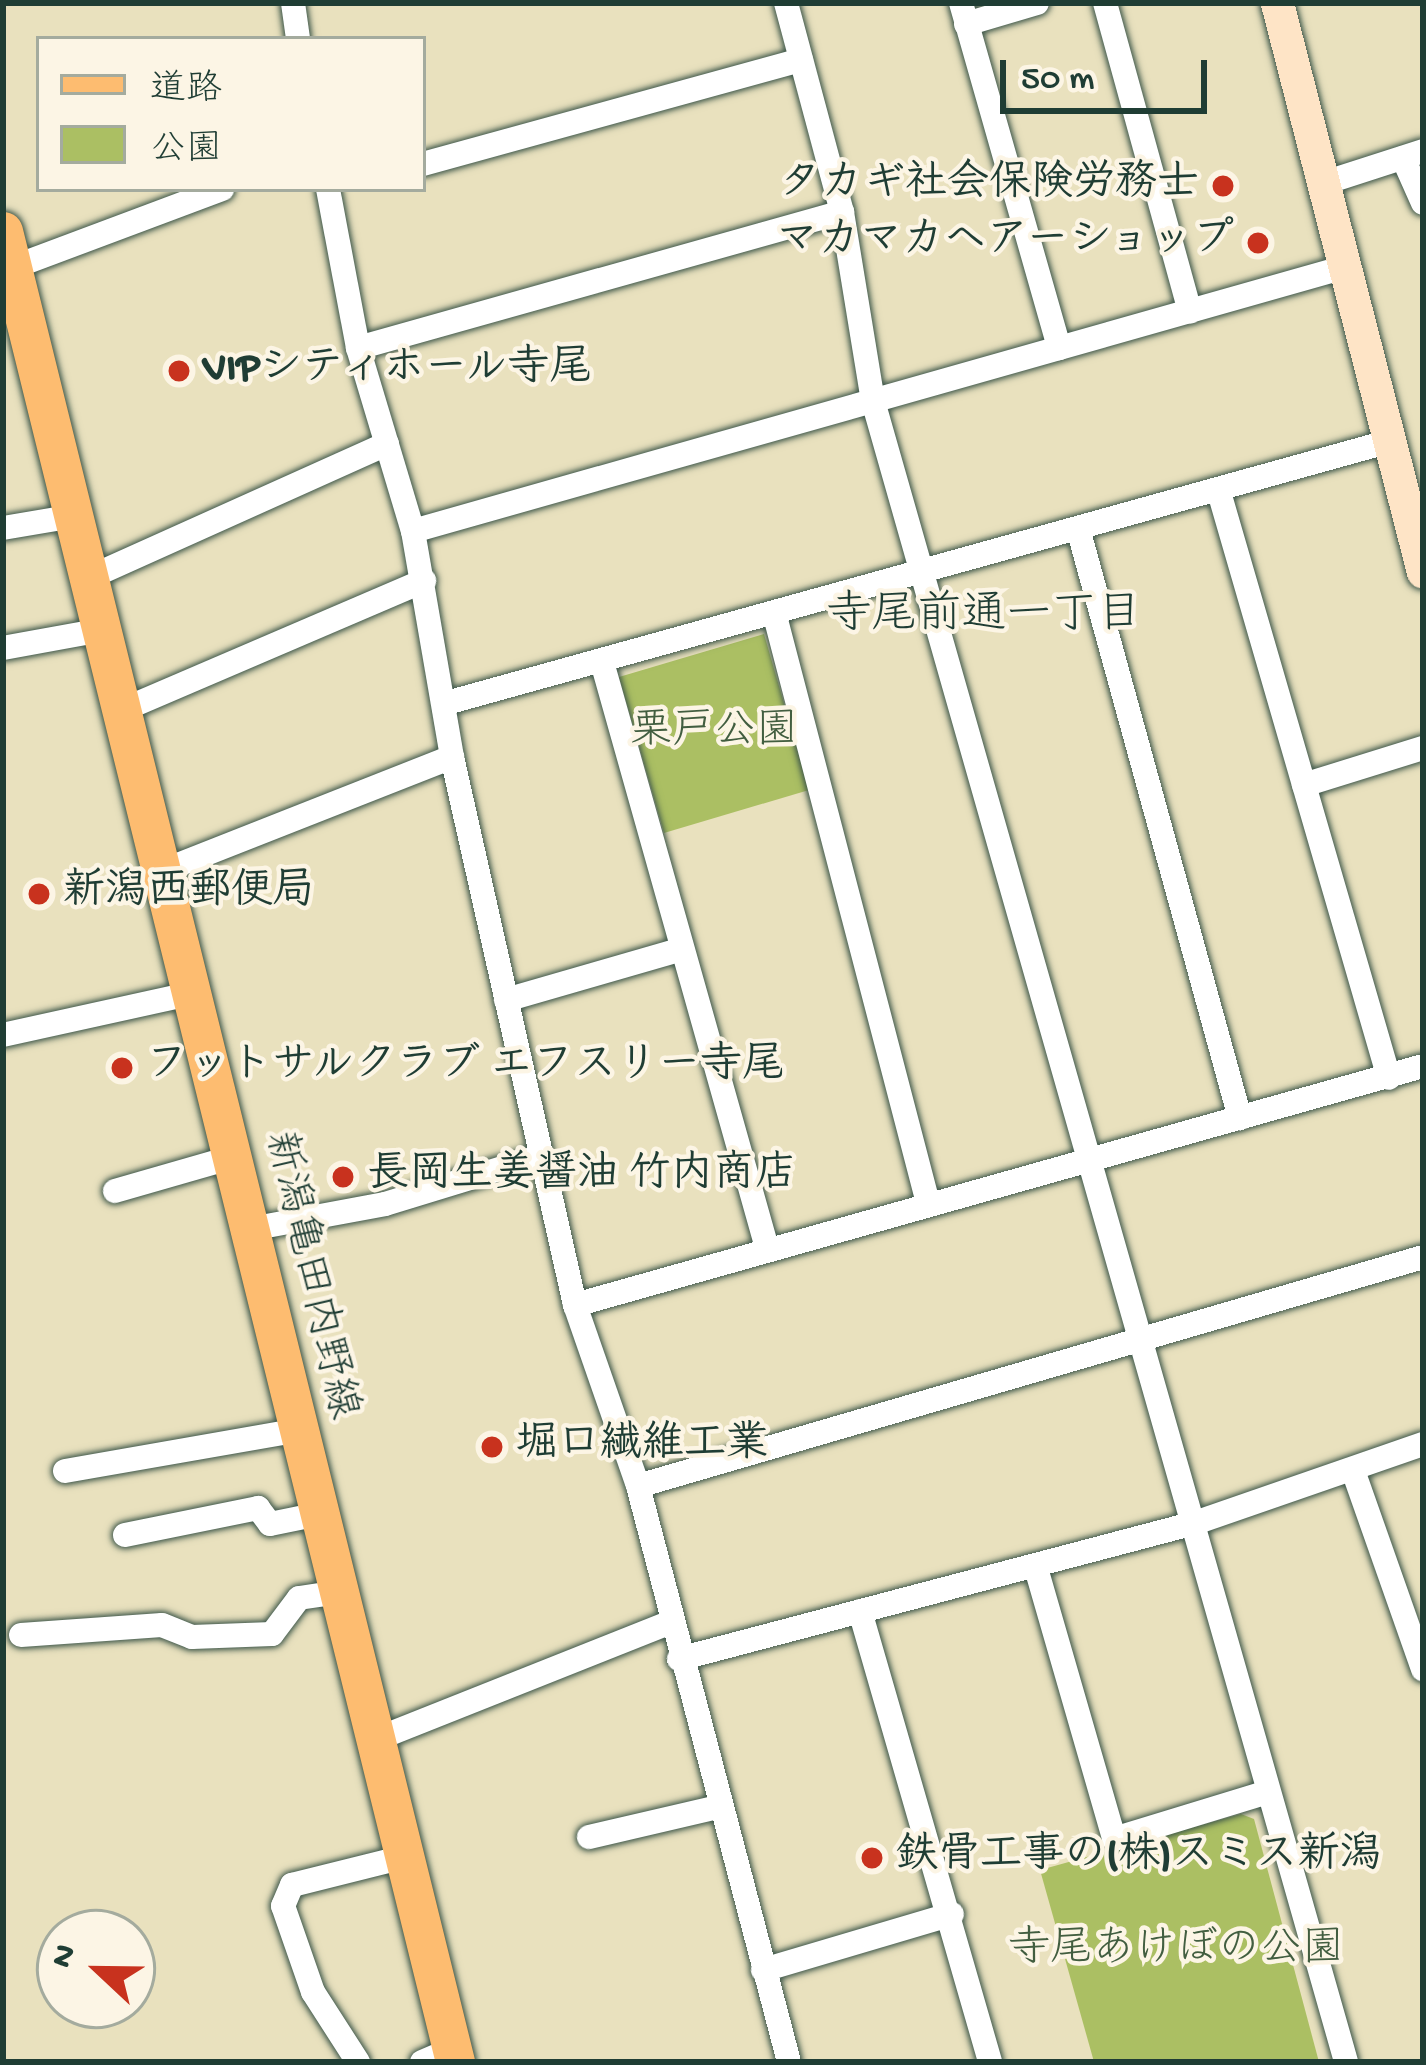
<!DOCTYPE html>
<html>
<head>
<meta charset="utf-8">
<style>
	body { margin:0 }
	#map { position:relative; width:1426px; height:2065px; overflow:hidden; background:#e9e1be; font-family:"Gochi Hand","Klee One",sans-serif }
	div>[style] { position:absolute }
	.green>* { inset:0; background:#abbf63 }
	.roads { filter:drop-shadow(0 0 3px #3d5649) drop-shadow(0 0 3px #3d5649) }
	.street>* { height:24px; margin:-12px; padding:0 12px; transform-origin:12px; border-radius:12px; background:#fff }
	.secondary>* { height:33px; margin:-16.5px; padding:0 16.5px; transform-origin:16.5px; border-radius:16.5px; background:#fee4c6 }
	.primary>* { height:39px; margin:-19.5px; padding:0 19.5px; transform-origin:19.5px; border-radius:19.5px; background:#fdbc70 }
	.dots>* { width:33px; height:33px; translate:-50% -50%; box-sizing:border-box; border:6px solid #fcf5e5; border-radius:50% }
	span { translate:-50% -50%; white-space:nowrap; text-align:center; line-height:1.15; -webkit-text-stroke:9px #fcf5e5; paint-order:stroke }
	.poi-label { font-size:42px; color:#1f3d34; font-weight:700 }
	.right { translate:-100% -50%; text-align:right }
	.left { translate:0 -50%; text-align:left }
	.park-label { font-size:42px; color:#425e40 }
	.street-label { font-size:42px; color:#1f3d34 }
	.neighbourhood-label { font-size:45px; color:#1f3d34 }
	.frame { position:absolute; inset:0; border:6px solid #1f3d34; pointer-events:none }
	.legend { position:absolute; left:36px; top:36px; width:390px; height:156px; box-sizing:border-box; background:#fcf5e5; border:3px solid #a4ab9e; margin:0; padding:15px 21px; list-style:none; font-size:36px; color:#1f3d34 }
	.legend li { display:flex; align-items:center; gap:24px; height:60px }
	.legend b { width:60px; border:3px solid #a4ab9e }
	.north { position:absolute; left:36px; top:1909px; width:120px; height:120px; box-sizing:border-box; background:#fcf5e5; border:3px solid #a4ab9e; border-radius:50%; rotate:292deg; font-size:33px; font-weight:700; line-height:48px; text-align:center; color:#1f3d34 }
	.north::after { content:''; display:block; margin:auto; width:42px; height:54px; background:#c8321e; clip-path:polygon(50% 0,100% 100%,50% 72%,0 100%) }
	.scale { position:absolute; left:1000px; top:60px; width:207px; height:54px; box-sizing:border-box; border:6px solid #1f3d34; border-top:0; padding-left:15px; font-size:36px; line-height:42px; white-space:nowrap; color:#1f3d34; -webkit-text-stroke:9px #fcf5e5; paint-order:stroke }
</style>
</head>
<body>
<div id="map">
	<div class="green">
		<i style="clip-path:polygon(764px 634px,809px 790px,664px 833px,619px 677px)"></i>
		<i style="clip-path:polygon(1241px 1814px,1254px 1819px,1319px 2062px,1094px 2062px,1040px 1870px)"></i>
	</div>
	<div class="roads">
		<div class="street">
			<i style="left:293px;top:3px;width:36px;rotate:82deg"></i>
			<i style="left:786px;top:3px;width:216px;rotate:75deg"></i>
			<i style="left:842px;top:212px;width:192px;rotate:80.7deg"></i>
			<i style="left:873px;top:401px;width:1727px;rotate:74.1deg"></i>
			<i style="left:961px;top:3px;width:359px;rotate:74.1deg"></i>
			<i style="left:1105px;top:3px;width:320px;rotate:74.6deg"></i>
			<i style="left:966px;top:24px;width:74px;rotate:-16.5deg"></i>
			<i style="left:1403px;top:158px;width:49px;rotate:66deg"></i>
			<i style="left:423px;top:164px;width:392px;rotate:-15.4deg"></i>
			<i style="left:1321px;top:184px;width:107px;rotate:-17.9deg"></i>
			<i style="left:328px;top:189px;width:162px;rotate:79.3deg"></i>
			<i style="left:358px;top:348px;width:191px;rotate:73.3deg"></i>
			<i style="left:413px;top:531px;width:229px;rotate:80.2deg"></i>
			<i style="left:452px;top:757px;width:562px;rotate:77.35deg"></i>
			<i style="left:575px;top:1305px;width:192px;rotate:70.8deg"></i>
			<i style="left:638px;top:1486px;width:595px;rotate:75.31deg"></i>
			<i style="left:3px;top:271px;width:234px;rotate:-20.5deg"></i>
			<i style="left:358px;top:348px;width:503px;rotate:-15.69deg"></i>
			<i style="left:1219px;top:492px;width:610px;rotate:73.82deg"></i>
			<i style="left:3px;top:528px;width:72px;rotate:-9.6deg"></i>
			<i style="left:413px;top:531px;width:966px;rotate:-15.81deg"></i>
			<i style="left:1079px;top:532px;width:608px;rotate:74.64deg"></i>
			<i style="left:86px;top:579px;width:330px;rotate:-24.2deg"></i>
			<i style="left:775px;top:616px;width:607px;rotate:75.39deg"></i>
			<i style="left:3px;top:648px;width:101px;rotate:-10.3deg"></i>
			<i style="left:602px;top:662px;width:609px;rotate:74.27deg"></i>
			<i style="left:450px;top:702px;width:972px;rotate:-15.51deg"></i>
			<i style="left:120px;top:711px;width:331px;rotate:-23.2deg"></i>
			<i style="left:1304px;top:785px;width:125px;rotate:-17.3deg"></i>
			<i style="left:160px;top:872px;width:314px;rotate:-21.5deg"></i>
			<i style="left:506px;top:1000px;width:177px;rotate:-16.1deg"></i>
			<i style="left:3px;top:1035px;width:196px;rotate:-12.4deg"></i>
			<i style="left:115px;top:1191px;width:119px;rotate:-16.1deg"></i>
			<i style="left:245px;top:1230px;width:142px;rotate:-10.5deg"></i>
			<i style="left:385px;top:1204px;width:164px;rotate:-17deg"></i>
			<i style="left:575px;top:1305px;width:881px;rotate:-15.74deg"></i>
			<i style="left:65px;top:1471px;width:233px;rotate:-9.9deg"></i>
			<i style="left:1355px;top:1476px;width:205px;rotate:70.6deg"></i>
			<i style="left:638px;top:1486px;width:818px;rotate:-16.26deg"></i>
			<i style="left:125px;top:1535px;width:136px;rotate:-11.5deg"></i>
			<i style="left:258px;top:1508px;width:20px;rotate:53deg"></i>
			<i style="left:270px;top:1524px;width:50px;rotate:-11.5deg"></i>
			<i style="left:1036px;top:1568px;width:282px;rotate:73.9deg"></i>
			<i style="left:1114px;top:1839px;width:154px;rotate:-17deg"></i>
			<i style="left:860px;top:1611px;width:469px;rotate:73.9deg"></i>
			<i style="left:21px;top:1635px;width:141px;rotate:-4.1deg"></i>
			<i style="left:162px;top:1625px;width:32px;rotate:22deg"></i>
			<i style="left:192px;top:1637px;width:80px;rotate:-2.1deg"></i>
			<i style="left:272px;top:1634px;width:45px;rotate:-53.1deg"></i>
			<i style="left:299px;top:1598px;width:40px;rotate:-8.5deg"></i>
			<i style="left:679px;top:1659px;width:534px;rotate:-14.77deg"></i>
			<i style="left:1195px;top:1523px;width:241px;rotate:-19.1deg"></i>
			<i style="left:377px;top:1739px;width:313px;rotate:-21.7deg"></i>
			<i style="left:589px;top:1837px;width:132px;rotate:-13.1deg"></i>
			<i style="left:763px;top:1970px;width:197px;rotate:-16.5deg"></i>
			<i style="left:358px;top:2062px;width:83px;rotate:-122.7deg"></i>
			<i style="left:313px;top:1992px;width:91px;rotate:-109.2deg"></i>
			<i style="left:283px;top:1906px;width:23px;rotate:-67deg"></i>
			<i style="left:292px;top:1885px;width:115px;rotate:-14deg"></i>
			<i style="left:422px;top:2062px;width:33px;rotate:-23deg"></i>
		</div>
		<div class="secondary">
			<i style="left:1277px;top:3px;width:587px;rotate:75.61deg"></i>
		</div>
		<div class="primary">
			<i style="left:3px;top:231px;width:1886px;rotate:76.13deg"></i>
		</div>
	</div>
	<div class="dots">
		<i style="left:1223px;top:186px;background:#c8321e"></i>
		<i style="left:1258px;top:243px;background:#c8321e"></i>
		<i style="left:179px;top:371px;background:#c8321e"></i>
		<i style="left:39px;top:894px;background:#c8321e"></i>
		<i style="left:122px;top:1068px;background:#c8321e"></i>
		<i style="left:343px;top:1177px;background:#c8321e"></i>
		<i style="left:492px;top:1447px;background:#c8321e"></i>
		<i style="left:872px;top:1858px;background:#c8321e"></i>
	</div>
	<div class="poi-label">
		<span class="right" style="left:1199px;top:186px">タカギ社会保険労務士</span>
		<span class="right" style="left:1234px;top:243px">マカマカヘアーショップ</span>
		<span class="left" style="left:203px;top:371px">VIPシティホール寺尾</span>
		<span class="left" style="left:63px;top:894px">新潟西郵便局</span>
		<span class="left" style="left:146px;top:1068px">フットサルクラブ エフスリー寺尾</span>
		<span class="left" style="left:367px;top:1177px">長岡生姜醤油 竹内商店</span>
		<span class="left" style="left:516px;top:1447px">堀口繊維工業</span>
		<span class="left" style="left:896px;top:1858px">鉄骨工事の(株)スミス新潟</span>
	</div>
	<div class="park-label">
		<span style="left:714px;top:734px">栗戸公園</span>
		<span style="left:1176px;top:1952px">寺尾あけぼの公園</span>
	</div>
	<div class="street-label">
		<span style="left:308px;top:1276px;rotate:77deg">新潟亀田内野線</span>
	</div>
	<div class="neighbourhood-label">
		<span style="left:984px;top:618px">寺尾前通一丁目</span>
	</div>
	<div class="frame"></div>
	<ul class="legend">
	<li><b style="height:15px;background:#fdbc70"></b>道路</li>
	<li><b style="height:33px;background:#abbf63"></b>公園</li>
	</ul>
	<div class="north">N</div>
	<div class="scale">50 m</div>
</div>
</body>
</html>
